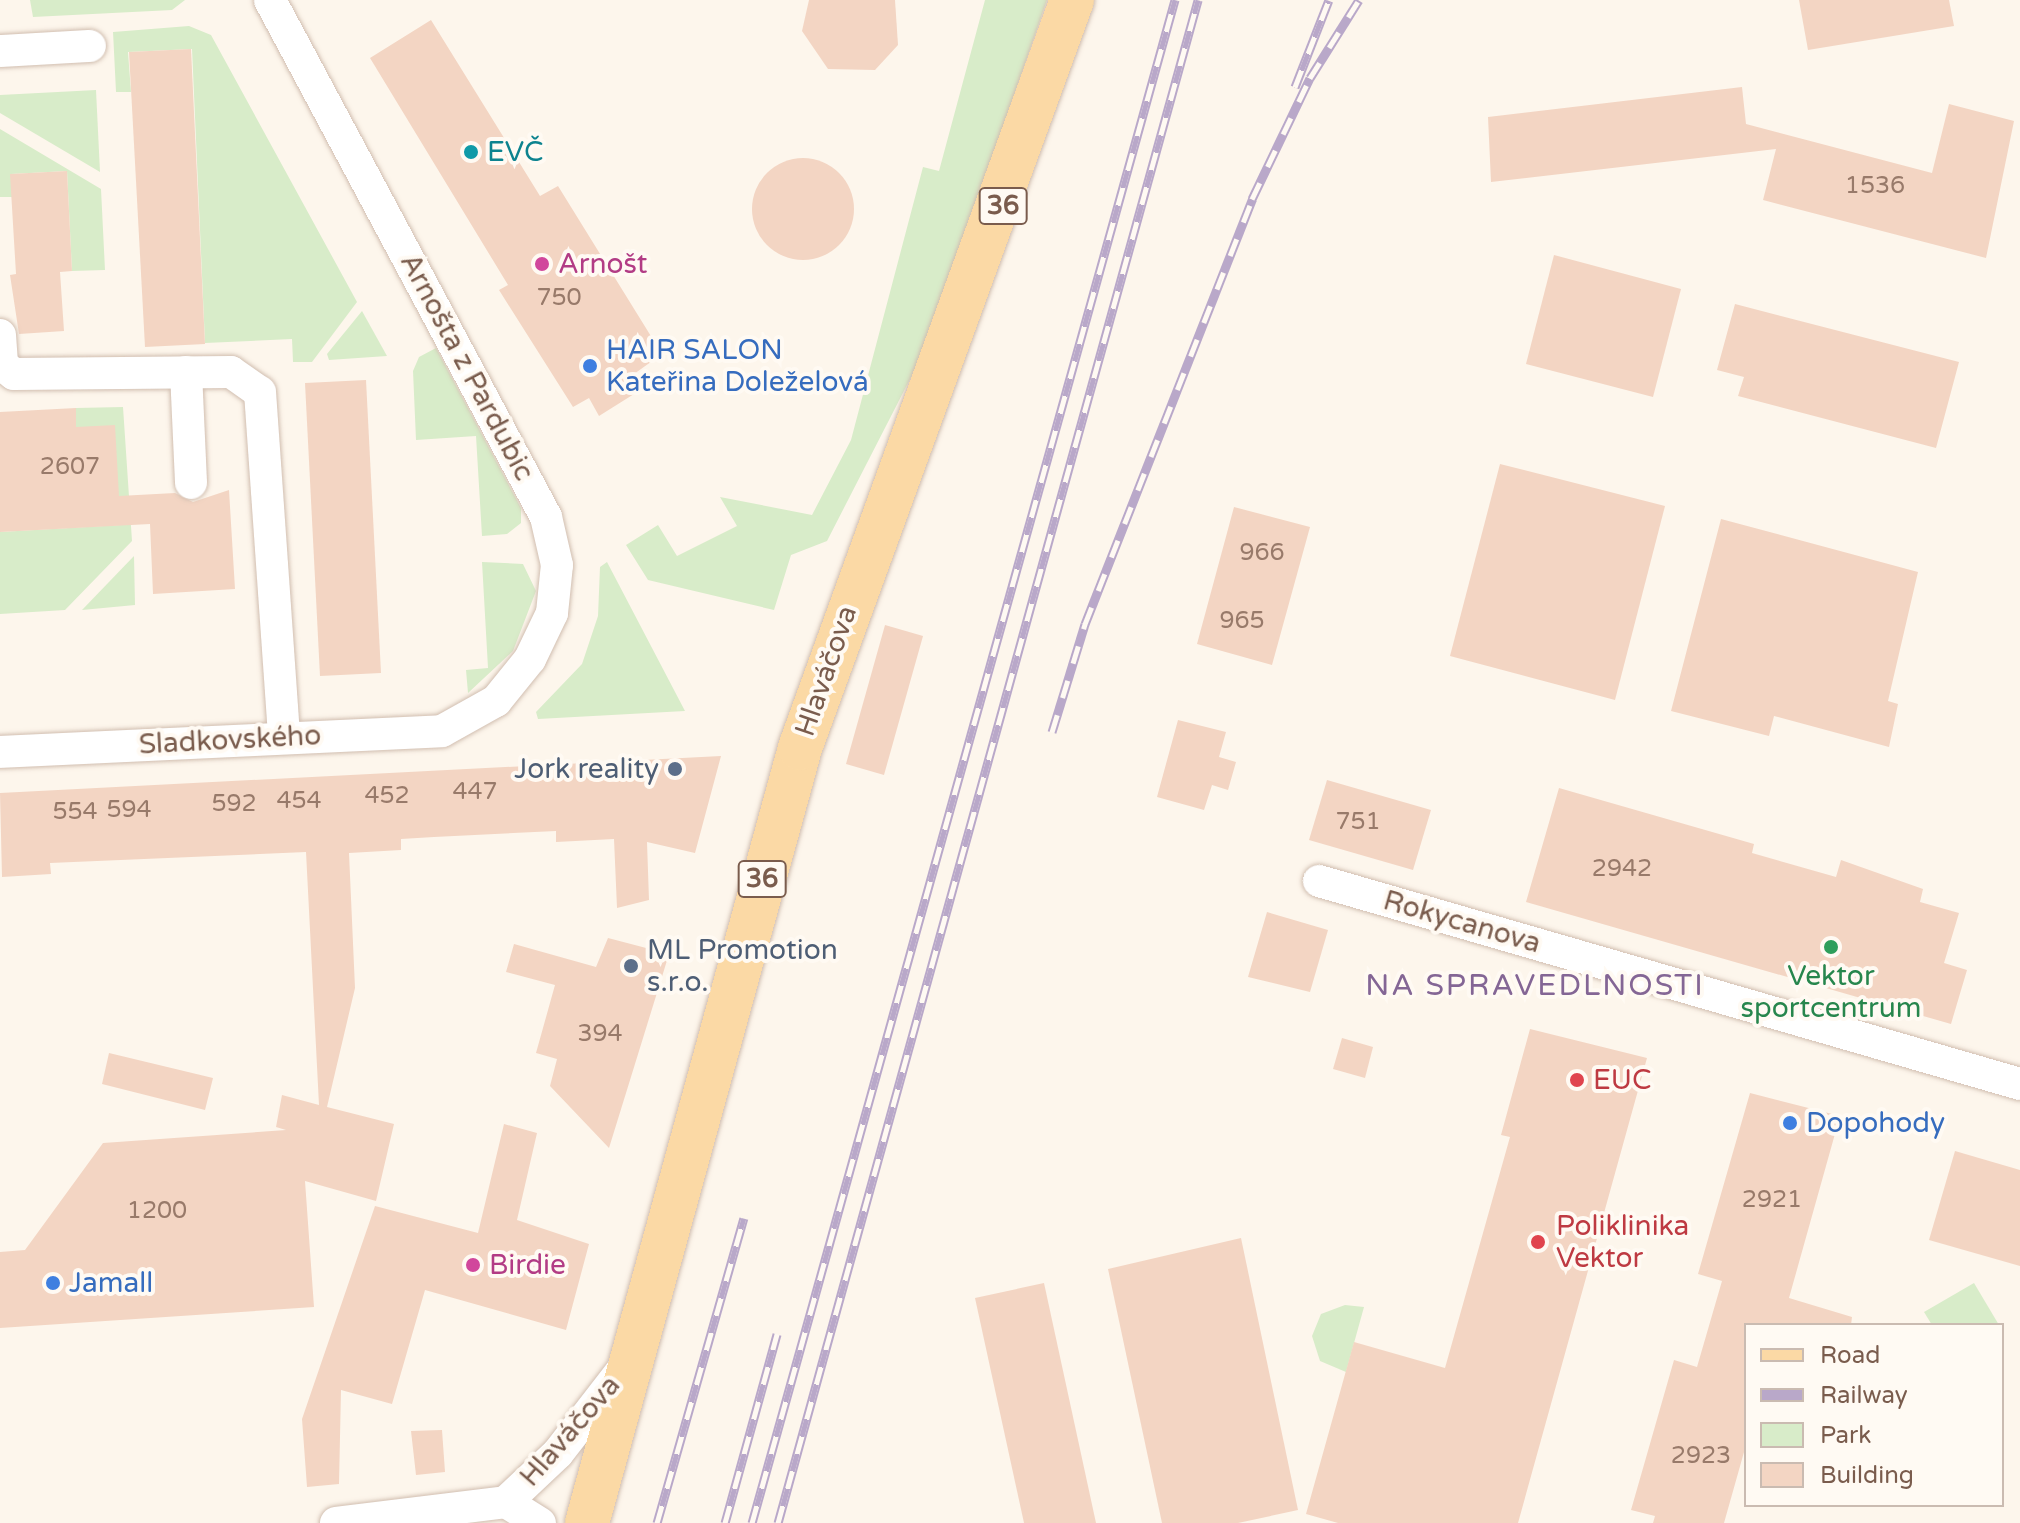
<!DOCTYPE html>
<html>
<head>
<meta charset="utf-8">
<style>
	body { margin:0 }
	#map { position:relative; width:2020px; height:1523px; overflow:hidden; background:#fdf6ec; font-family:"Varela Round",sans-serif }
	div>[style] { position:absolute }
	.green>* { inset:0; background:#d8ecc9 }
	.building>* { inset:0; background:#f3d5c3 }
	.round { border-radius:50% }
	.roads { filter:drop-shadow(0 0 2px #d1beb0) drop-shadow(0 0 2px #d1beb0) }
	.minor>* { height:32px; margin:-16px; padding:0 16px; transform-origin:16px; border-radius:16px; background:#fff }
	.primary>* { height:44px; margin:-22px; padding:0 22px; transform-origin:22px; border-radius:22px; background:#fbd9a5 }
	.rail>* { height:9px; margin-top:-4.5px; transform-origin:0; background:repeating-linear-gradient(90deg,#fffaf3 0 18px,#b9a8c9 0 36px); box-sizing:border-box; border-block:2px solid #b9a8c9 }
	.dots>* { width:22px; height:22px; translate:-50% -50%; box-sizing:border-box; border:4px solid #fffaf3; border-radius:50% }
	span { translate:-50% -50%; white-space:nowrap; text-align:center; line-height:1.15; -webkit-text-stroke:8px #fffaf3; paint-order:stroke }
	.number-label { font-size:24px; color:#987a6a }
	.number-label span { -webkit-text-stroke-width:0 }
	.shield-label span { padding:2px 6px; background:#fffaf3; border:2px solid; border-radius:6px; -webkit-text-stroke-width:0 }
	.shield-label { font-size:26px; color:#7a5c4d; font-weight:700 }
	.culture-label { font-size:28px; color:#0d838f }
	.left { translate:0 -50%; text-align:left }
	.hotel-label { font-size:28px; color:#b23c85 }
	.shop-label { font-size:28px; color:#366cbe }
	.street-label { font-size:28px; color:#7a5c4d }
	.service-label { font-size:28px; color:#4e5e75 }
	.right { translate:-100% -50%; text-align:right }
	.leisure-label { font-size:28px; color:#27864d }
	.health-label { font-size:28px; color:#be3a42 }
	.neighbourhood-label { font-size:30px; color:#846695; letter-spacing:2px }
	.legend { position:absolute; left:1744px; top:1323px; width:260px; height:184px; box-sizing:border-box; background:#fffaf3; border:2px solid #cabbb1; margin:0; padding:10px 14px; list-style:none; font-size:24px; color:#7a5c4d }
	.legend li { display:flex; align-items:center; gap:16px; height:40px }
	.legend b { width:40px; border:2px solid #cabbb1 }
</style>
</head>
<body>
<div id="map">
	<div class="green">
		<i style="clip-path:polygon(30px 0,185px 0,172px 10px,33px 17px)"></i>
		<i style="clip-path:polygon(985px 0,1047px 0,927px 346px,827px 541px,791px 555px,774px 610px,648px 580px,626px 545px,658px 525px,677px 556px,737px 526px,720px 497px,812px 515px,851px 440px,923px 167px,939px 171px)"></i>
		<i style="clip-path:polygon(189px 26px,211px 35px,357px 302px,312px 362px,293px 362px,292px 339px,205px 343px,192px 49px,128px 52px,131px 92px,116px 92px,113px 32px)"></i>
		<i style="clip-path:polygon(96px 90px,100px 172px,0 113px,0 95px)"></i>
		<i style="clip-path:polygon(0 129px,101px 189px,105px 270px,72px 271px,67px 171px,11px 174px,12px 197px,0 197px)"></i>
		<i style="clip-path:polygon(362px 311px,387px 356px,329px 360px,327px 354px)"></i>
		<i style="clip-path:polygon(436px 348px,521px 508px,521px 523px,507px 534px,482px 536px,476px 436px,416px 440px,413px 371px,419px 357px)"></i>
		<i style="clip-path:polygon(123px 407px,132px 541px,65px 610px,0 614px,0 532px,121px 525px,76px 427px,76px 408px)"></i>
		<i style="clip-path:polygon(134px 556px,135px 605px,82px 610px)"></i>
		<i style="clip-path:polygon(482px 562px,523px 564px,536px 591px,513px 651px,468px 693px,466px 670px,488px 668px)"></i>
		<i style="clip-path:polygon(607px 562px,685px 711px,538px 719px,536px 712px,582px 664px,598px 616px,600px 567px)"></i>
		<i style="clip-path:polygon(1974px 1283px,1999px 1325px,1932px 1325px,1924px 1312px)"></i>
		<i style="clip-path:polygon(1345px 1305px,1364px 1307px,1346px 1372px,1320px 1361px,1312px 1336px,1321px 1314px)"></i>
	</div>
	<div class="building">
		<i style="clip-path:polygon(809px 0,895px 0,898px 45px,875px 70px,828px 69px,802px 31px)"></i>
		<i style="clip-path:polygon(1799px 0,1949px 0,1954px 26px,1808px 50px)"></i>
		<i style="clip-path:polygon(431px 20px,540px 196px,558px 186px,662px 354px,634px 374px,642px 389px,599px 416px,589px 398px,573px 407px,499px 290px,508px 285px,370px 58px)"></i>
		<i style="clip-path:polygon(191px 49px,205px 344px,145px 347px,129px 52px)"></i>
		<i style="clip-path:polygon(1742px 87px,1746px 124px,1932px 173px,1949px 104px,2014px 121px,1986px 258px,1763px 200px,1776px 149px,1491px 182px,1488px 117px)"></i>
		<i class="round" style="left:752px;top:158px;width:102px;height:102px"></i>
		<i style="clip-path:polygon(67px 171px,72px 271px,60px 272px,64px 331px,19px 334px,10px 275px,16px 274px,10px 174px)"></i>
		<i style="clip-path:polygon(1554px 255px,1681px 289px,1653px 397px,1526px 364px)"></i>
		<i style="clip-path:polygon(1735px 304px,1959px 362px,1936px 448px,1738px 396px,1744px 377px,1717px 370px)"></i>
		<i style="clip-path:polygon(366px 380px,381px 673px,320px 676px,305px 383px)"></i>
		<i style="clip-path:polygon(76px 408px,76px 427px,115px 425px,119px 496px,175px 493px,193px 502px,229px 490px,235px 589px,153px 594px,150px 524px,0 532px,0 412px)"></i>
		<i style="clip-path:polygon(1500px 464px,1665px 506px,1615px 700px,1450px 656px)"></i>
		<i style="clip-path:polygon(1234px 507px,1310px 527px,1272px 665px,1197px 644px)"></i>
		<i style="clip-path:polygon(1721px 519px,1918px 572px,1888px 701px,1898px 704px,1889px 747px,1774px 716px,1769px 736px,1671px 711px)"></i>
		<i style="clip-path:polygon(885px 625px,923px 636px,884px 775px,846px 764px)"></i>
		<i style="clip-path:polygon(1178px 720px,1226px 732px,1219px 757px,1236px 762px,1228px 790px,1212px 785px,1204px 810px,1157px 797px)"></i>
		<i style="clip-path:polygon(721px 756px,695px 853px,647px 842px,649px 900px,617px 908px,614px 839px,556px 842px,556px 831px,434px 837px,401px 839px,401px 850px,349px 853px,355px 988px,327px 1107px,394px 1124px,376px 1201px,305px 1181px,314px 1307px,0 1328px,0 1252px,25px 1250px,103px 1143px,286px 1130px,276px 1127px,282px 1095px,319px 1105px,306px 852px,50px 863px,51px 874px,2px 877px,0 793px)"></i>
		<i style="clip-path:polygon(1327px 780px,1431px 810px,1413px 870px,1309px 840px)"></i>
		<i style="clip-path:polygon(1559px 788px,1754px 844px,1752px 853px,1836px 877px,1841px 860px,1923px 889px,1920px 902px,1959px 913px,1944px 963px,1967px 970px,1951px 1024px,1526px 902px)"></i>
		<i style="clip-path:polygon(1267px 912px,1328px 930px,1310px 992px,1248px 977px)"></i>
		<i style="clip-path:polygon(608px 938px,669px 954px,609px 1148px,550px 1086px,557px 1059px,536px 1053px,555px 985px,506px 972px,514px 944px,596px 967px)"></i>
		<i style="clip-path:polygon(1530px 1029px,1647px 1058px,1518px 1523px,1338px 1523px,1306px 1514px,1354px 1342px,1445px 1368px,1510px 1137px,1501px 1135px)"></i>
		<i style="clip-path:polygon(1342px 1038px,1373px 1047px,1365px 1078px,1333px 1069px)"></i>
		<i style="clip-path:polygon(109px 1053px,213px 1078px,205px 1110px,102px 1084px)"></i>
		<i style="clip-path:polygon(1750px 1093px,1840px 1116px,1789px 1298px,1852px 1317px,1851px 1325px,1746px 1325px,1746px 1445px,1724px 1523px,1653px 1523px,1655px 1516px,1631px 1510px,1674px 1360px,1697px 1367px,1722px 1281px,1698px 1274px)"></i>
		<i style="clip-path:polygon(504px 1124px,537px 1133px,517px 1220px,589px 1244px,566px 1330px,425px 1290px,392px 1404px,341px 1390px,339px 1484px,307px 1487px,302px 1419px,375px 1206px,478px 1233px)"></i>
		<i style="clip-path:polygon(1955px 1151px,2020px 1170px,2020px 1266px,1929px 1240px)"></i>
		<i style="clip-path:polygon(1241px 1238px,1298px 1510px,1238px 1523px,1162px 1523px,1108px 1269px)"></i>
		<i style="clip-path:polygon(1044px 1283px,1096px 1523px,1024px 1523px,975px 1298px)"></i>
		<i style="clip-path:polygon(442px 1430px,445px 1472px,416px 1475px,411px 1431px)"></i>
	</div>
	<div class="roads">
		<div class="minor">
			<i style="left:0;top:51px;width:90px;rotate:-3.2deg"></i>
			<i style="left:0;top:335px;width:30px;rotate:86deg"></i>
			<i style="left:2px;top:365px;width:15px;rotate:37deg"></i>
			<i style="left:14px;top:374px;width:217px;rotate:-0.5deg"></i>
			<i style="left:231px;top:372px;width:35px;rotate:35deg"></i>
			<i style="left:260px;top:392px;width:346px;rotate:86deg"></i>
			<i style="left:186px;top:372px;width:111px;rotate:87.4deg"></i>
			<i style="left:0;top:752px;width:442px;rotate:-2.7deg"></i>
			<i style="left:442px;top:731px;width:62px;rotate:-29.1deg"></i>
			<i style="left:496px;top:701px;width:54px;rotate:-51deg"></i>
			<i style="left:530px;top:659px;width:51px;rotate:-64.4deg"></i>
			<i style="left:552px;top:613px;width:48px;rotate:-84.1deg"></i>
			<i style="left:557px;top:565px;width:49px;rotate:-102.9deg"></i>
			<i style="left:546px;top:517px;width:586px;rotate:-118.1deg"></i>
			<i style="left:1319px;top:881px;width:730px;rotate:16.15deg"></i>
			<i style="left:506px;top:1502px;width:71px;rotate:-43.3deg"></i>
			<i style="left:558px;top:1453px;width:108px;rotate:-52.2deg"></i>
			<i style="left:336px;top:1523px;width:171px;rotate:-7deg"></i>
			<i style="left:506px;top:1502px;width:40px;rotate:32deg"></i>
		</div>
		<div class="primary">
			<i style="left:587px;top:1523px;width:804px;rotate:-74.63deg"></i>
			<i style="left:800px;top:748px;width:796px;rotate:-70.02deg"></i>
		</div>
	</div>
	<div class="rail">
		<i style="left:1295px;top:87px;width:93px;rotate:-68.7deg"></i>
		<i style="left:1052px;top:732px;width:113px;rotate:-73deg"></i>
		<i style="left:1085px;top:624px;width:457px;rotate:-68.5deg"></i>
		<i style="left:1252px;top:199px;width:134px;rotate:-64.4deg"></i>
		<i style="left:1310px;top:78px;width:92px;rotate:-57.9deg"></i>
		<i style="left:657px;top:1523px;width:317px;rotate:-74.1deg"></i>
		<i style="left:725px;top:1523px;width:196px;rotate:-74.6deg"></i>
		<i style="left:752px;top:1523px;width:1581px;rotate:-74.48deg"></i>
		<i style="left:778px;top:1523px;width:1580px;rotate:-74.58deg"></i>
	</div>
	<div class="dots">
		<i style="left:471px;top:152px;background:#0f9aa8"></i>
		<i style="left:542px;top:264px;background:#d1479c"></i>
		<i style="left:590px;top:366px;background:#3f7fe0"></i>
		<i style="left:675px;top:769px;background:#5c6f8a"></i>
		<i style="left:1831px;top:947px;background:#2e9e5b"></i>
		<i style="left:631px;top:966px;background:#5c6f8a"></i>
		<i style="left:1577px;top:1080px;background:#e0444e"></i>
		<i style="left:1790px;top:1123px;background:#3f7fe0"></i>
		<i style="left:1538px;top:1242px;background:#e0444e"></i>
		<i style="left:473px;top:1265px;background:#d1479c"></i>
		<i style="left:53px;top:1283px;background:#3f7fe0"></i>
	</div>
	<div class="number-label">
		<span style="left:1875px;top:186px">1536</span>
		<span style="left:559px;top:298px">750</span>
		<span style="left:70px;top:467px">2607</span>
		<span style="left:1262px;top:553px">966</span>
		<span style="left:1242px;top:621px">965</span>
		<span style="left:475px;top:792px">447</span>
		<span style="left:387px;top:796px">452</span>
		<span style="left:299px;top:801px">454</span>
		<span style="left:234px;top:804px">592</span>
		<span style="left:129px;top:810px">594</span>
		<span style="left:75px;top:812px">554</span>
		<span style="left:1358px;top:822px">751</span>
		<span style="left:1622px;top:869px">2942</span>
		<span style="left:600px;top:1034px">394</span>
		<span style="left:1772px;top:1200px">2921</span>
		<span style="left:157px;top:1211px">1200</span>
		<span style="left:1701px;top:1456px">2923</span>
	</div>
	<div class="shield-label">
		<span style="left:1003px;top:206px">36</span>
		<span style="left:762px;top:879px">36</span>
	</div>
	<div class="culture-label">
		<span class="left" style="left:487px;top:152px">EVČ</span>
	</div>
	<div class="hotel-label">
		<span class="left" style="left:558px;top:264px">Arnošt</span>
		<span class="left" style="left:489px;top:1265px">Birdie</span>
	</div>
	<div class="shop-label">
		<span class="left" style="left:606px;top:366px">HAIR SALON<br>Kateřina Doleželová</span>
		<span class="left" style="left:1806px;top:1123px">Dopohody</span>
		<span class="left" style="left:69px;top:1283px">Jamall</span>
	</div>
	<div class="street-label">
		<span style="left:467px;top:367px;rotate:62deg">Arnošta z Pardubic</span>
		<span style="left:826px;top:671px;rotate:-71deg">Hlaváčova</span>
		<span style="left:230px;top:740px;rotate:-3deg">Sladkovského</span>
		<span style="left:1462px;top:922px;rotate:16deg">Rokycanova</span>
		<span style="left:570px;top:1431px;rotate:-49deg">Hlaváčova</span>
	</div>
	<div class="service-label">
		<span class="right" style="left:659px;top:769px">Jork reality</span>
		<span class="left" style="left:647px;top:966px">ML Promotion<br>s.r.o.</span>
	</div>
	<div class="leisure-label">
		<span style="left:1831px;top:992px">Vektor<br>sportcentrum</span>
	</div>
	<div class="health-label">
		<span class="left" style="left:1593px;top:1080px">EUC</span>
		<span class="left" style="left:1556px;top:1242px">Poliklinika<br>Vektor</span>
	</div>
	<div class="neighbourhood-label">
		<span style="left:1535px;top:986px">NA SPRAVEDLNOSTI</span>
	</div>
	<ul class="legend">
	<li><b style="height:10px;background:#fbd9a5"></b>Road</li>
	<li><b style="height:10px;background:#b9a8c9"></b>Railway</li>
	<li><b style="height:22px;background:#d8ecc9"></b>Park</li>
	<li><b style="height:22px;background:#f3d5c3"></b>Building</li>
	</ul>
</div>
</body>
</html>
